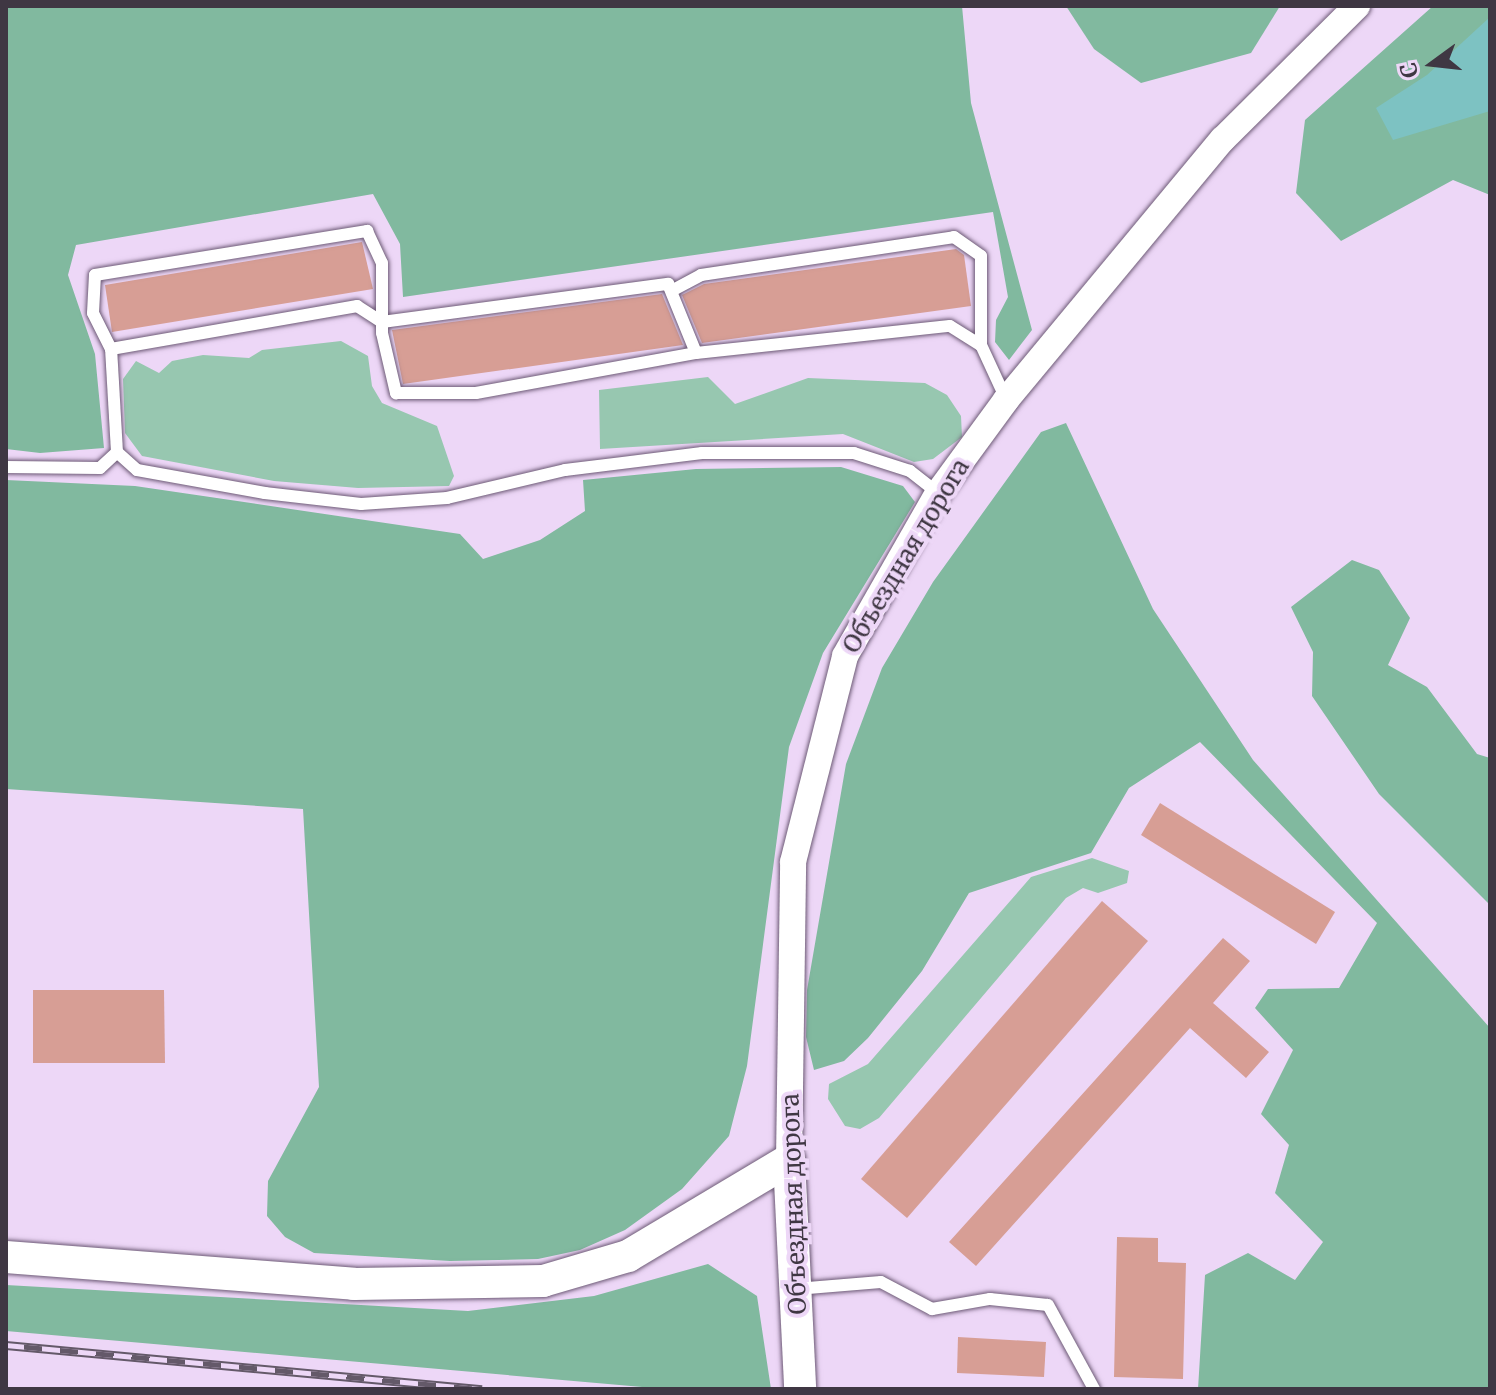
<!DOCTYPE html>
<html>
<head>
<meta charset="utf-8">
<style>
	body { margin:0 }
	#map { position:relative; width:1496px; height:1395px; overflow:hidden; background:#edd7f7; font-family:Merriweather,serif }
	div>[style] { position:absolute }
	.green>* { inset:0; background:#97c7b0 }
	.forest>* { inset:0; background:#81b99f }
	.water>* { inset:0; background:#7dc2c2 }
	.building>* { inset:0; background:#d79e95 }
	.roads { filter:drop-shadow(0 0 2px #6d5a76) drop-shadow(0 0 2px #6d5a76) }
	.service>* { height:12px; margin:-6px; padding:0 6px; transform-origin:6px; border-radius:6px; background:#fff }
	.minor>* { height:26px; margin:-13px; padding:0 13px; transform-origin:13px; border-radius:13px; background:#fff }
	.tertiary>* { height:32px; margin:-16px; padding:0 16px; transform-origin:16px; border-radius:16px; background:#fff }
	.rail>* { height:9px; margin-top:-4.5px; transform-origin:0; background:repeating-linear-gradient(90deg,#edd7f7 0 18px,#645969 0 36px); box-sizing:border-box; border-block:2px solid #645969 }
	span { translate:-50% -50%; white-space:nowrap; text-align:center; line-height:1.15; -webkit-text-stroke:8px #edd7f7; paint-order:stroke }
	.street-label { font-size:24px; color:#3f3743 }
	.frame { position:absolute; inset:0; border:8px solid #3f3743; pointer-events:none }
	.north { position:absolute; left:1392px; top:24px; width:80px; height:80px; -webkit-text-stroke:6px #edd7f7; paint-order:stroke; rotate:255deg; font-size:22px; font-weight:700; line-height:32px; text-align:center; color:#3f3743 }
	.north::after { content:''; display:block; margin:auto; width:28px; height:36px; background:#3f3743; clip-path:polygon(50% 0,100% 100%,50% 72%,0 100%) }
</style>
</head>
<body>
<div id="map">
	<div class="green">
		<i style="clip-path:polygon(341px 341px,368px 356px,372px 386px,382px 403px,437px 426px,454px 476px,449px 486px,358px 488px,274px 481px,142px 456px,125px 433px,123px 379px,136px 361px,159px 373px,172px 361px,203px 355px,249px 358px,262px 350px)"></i>
		<i style="clip-path:polygon(708px 377px,735px 404px,808px 378px,925px 383px,947px 395px,961px 416px,962px 437px,933px 459px,914px 462px,843px 434px,600px 449px,599px 390px)"></i>
		<i style="clip-path:polygon(1092px 858px,1129px 871px,1127px 883px,1098px 893px,1083px 888px,1066px 898px,879px 1118px,860px 1129px,845px 1126px,828px 1099px,829px 1084px,868px 1064px,1031px 877px)"></i>
	</div>
	<div class="forest">
		<i style="clip-path:polygon(6px 6px,962px 6px,971px 103px,1032px 330px,1009px 360px,995px 342px,996px 320px,1008px 297px,993px 212px,403px 297px,400px 244px,373px 194px,76px 245px,68px 275px,95px 354px,104px 448px,40px 453px,6px 449px)"></i>
		<i style="clip-path:polygon(1066px 6px,1280px 6px,1251px 53px,1141px 83px,1094px 49px)"></i>
		<i style="clip-path:polygon(1433px 6px,1490px 6px,1490px 195px,1453px 180px,1341px 241px,1296px 193px,1305px 120px)"></i>
		<i style="clip-path:polygon(1066px 423px,1153px 609px,1253px 760px,1490px 1028px,1490px 1389px,1198px 1389px,1205px 1275px,1248px 1253px,1295px 1280px,1323px 1242px,1275px 1193px,1289px 1145px,1261px 1114px,1293px 1050px,1255px 1008px,1268px 989px,1339px 988px,1377px 923px,1200px 742px,1129px 788px,1091px 853px,969px 893px,922px 971px,868px 1038px,844px 1061px,814px 1070px,806px 1037px,807px 990px,846px 764px,882px 668px,933px 582px,1041px 432px)"></i>
		<i style="clip-path:polygon(841px 467px,903px 486px,915px 502px,823px 653px,789px 747px,747px 1066px,729px 1136px,682px 1189px,625px 1230px,580px 1250px,538px 1259px,450px 1261px,314px 1253px,285px 1237px,267px 1216px,268px 1181px,319px 1087px,303px 809px,6px 789px,6px 480px,135px 486px,460px 534px,483px 559px,540px 540px,585px 511px,583px 480px,696px 469px)"></i>
		<i style="clip-path:polygon(1352px 560px,1379px 570px,1410px 618px,1388px 665px,1427px 687px,1477px 754px,1490px 758px,1490px 905px,1379px 794px,1312px 696px,1313px 652px,1291px 607px)"></i>
		<i style="clip-path:polygon(708px 1264px,757px 1296px,771px 1389px,665px 1389px,6px 1331px,6px 1285px,468px 1311px,594px 1296px)"></i>
	</div>
	<div class="water">
		<i style="clip-path:polygon(1490px 17px,1490px 111px,1393px 140px,1376px 108px,1427px 75px)"></i>
	</div>
	<div class="building">
		<i style="clip-path:polygon(362px 242px,373px 289px,112px 332px,105px 285px)"></i>
		<i style="clip-path:polygon(956px 249px,964px 255px,971px 306px,702px 343px,682px 295px,704px 284px)"></i>
		<i style="clip-path:polygon(662px 294px,683px 345px,403px 384px,392px 330px)"></i>
		<i style="clip-path:polygon(1160px 803px,1335px 912px,1316px 944px,1141px 835px)"></i>
		<i style="clip-path:polygon(1102px 901px,1148px 941px,907px 1218px,861px 1179px)"></i>
		<i style="clip-path:polygon(1223px 938px,1250px 961px,1213px 1003px,1269px 1052px,1246px 1078px,1190px 1028px,976px 1266px,949px 1242px)"></i>
		<i style="clip-path:polygon(33px 990px,164px 990px,165px 1063px,33px 1063px)"></i>
		<i style="clip-path:polygon(1117px 1237px,1158px 1238px,1158px 1262px,1186px 1263px,1183px 1379px,1114px 1377px)"></i>
		<i style="clip-path:polygon(958px 1337px,1046px 1342px,1044px 1377px,957px 1373px)"></i>
	</div>
	<div class="roads">
		<div class="service">
			<i style="left:675px;top:289px;width:30px;rotate:-28deg"></i>
			<i style="left:701px;top:275px;width:256px;rotate:-8.5deg"></i>
			<i style="left:954px;top:237px;width:33px;rotate:35deg"></i>
			<i style="left:981px;top:256px;width:89px;rotate:90deg"></i>
			<i style="left:111px;top:349px;width:40px;rotate:-116.6deg"></i>
			<i style="left:93px;top:313px;width:38px;rotate:-87deg"></i>
			<i style="left:95px;top:275px;width:276px;rotate:-9.2deg"></i>
			<i style="left:367px;top:231px;width:35px;rotate:65deg"></i>
			<i style="left:382px;top:263px;width:70px;rotate:90deg"></i>
			<i style="left:382px;top:333px;width:62px;rotate:76.9deg"></i>
			<i style="left:396px;top:393px;width:80px"></i>
			<i style="left:476px;top:393px;width:224px;rotate:-10.3deg"></i>
			<i style="left:6px;top:467px;width:94px;rotate:0.6deg"></i>
			<i style="left:100px;top:468px;width:23px;rotate:-43deg"></i>
			<i style="left:938px;top:493px;width:36px;rotate:-142deg"></i>
			<i style="left:910px;top:471px;width:59px;rotate:-162.2deg"></i>
			<i style="left:854px;top:453px;width:152px;rotate:180deg"></i>
			<i style="left:702px;top:453px;width:138px;rotate:172.9deg"></i>
			<i style="left:565px;top:470px;width:121px;rotate:166.7deg"></i>
			<i style="left:447px;top:498px;width:86px;rotate:176deg"></i>
			<i style="left:361px;top:504px;width:97px;rotate:-173.5deg"></i>
			<i style="left:265px;top:493px;width:130px;rotate:-169.8deg"></i>
			<i style="left:137px;top:470px;width:27px;rotate:-138deg"></i>
			<i style="left:117px;top:452px;width:103px;rotate:-93.3deg"></i>
			<i style="left:111px;top:349px;width:250px;rotate:-9.9deg"></i>
			<i style="left:357px;top:306px;width:30px;rotate:33deg"></i>
			<i style="left:382px;top:322px;width:289px;rotate:-7.6deg"></i>
			<i style="left:668px;top:284px;width:74px;rotate:67.9deg"></i>
			<i style="left:696px;top:353px;width:255px;rotate:-6.1deg"></i>
			<i style="left:950px;top:326px;width:36px;rotate:32deg"></i>
			<i style="left:981px;top:345px;width:60px;rotate:65.2deg"></i>
			<i style="left:796px;top:1289px;width:85px;rotate:-4.7deg"></i>
			<i style="left:881px;top:1282px;width:58px;rotate:27.9deg"></i>
			<i style="left:932px;top:1309px;width:59px;rotate:-9.8deg"></i>
			<i style="left:990px;top:1299px;width:58px;rotate:5.9deg"></i>
			<i style="left:1048px;top:1305px;width:96px;rotate:61.3deg"></i>
		</div>
		<div class="minor">
			<i style="left:789px;top:1160px;width:298px;rotate:-89.2deg"></i>
			<i style="left:793px;top:862px;width:212px;rotate:-75.8deg"></i>
			<i style="left:845px;top:656px;width:188px;rotate:-60.3deg"></i>
			<i style="left:938px;top:493px;width:115px;rotate:-53.8deg"></i>
			<i style="left:1006px;top:400px;width:339px;rotate:-50.3deg"></i>
			<i style="left:1223px;top:139px;width:189px;rotate:-44.8deg"></i>
		</div>
		<div class="tertiary">
			<i style="left:6px;top:1257px;width:349px;rotate:4.4deg"></i>
			<i style="left:354px;top:1284px;width:189px;rotate:-0.9deg"></i>
			<i style="left:543px;top:1281px;width:89px;rotate:-16.4deg"></i>
			<i style="left:628px;top:1256px;width:187px;rotate:-30.8deg"></i>
			<i style="left:789px;top:1160px;width:229px;rotate:87.2deg"></i>
		</div>
	</div>
	<div class="rail">
		<i style="left:6px;top:1345px;width:478px;rotate:5.3deg"></i>
	</div>
	<div class="street-label">
		<span style="left:906px;top:556px;rotate:-59deg">Объездная дорога</span>
		<span style="left:794px;top:1204px;rotate:-92deg">Объездная дорога</span>
	</div>
	<div class="frame"></div>
	<div class="north">С</div>
</div>
</body>
</html>
